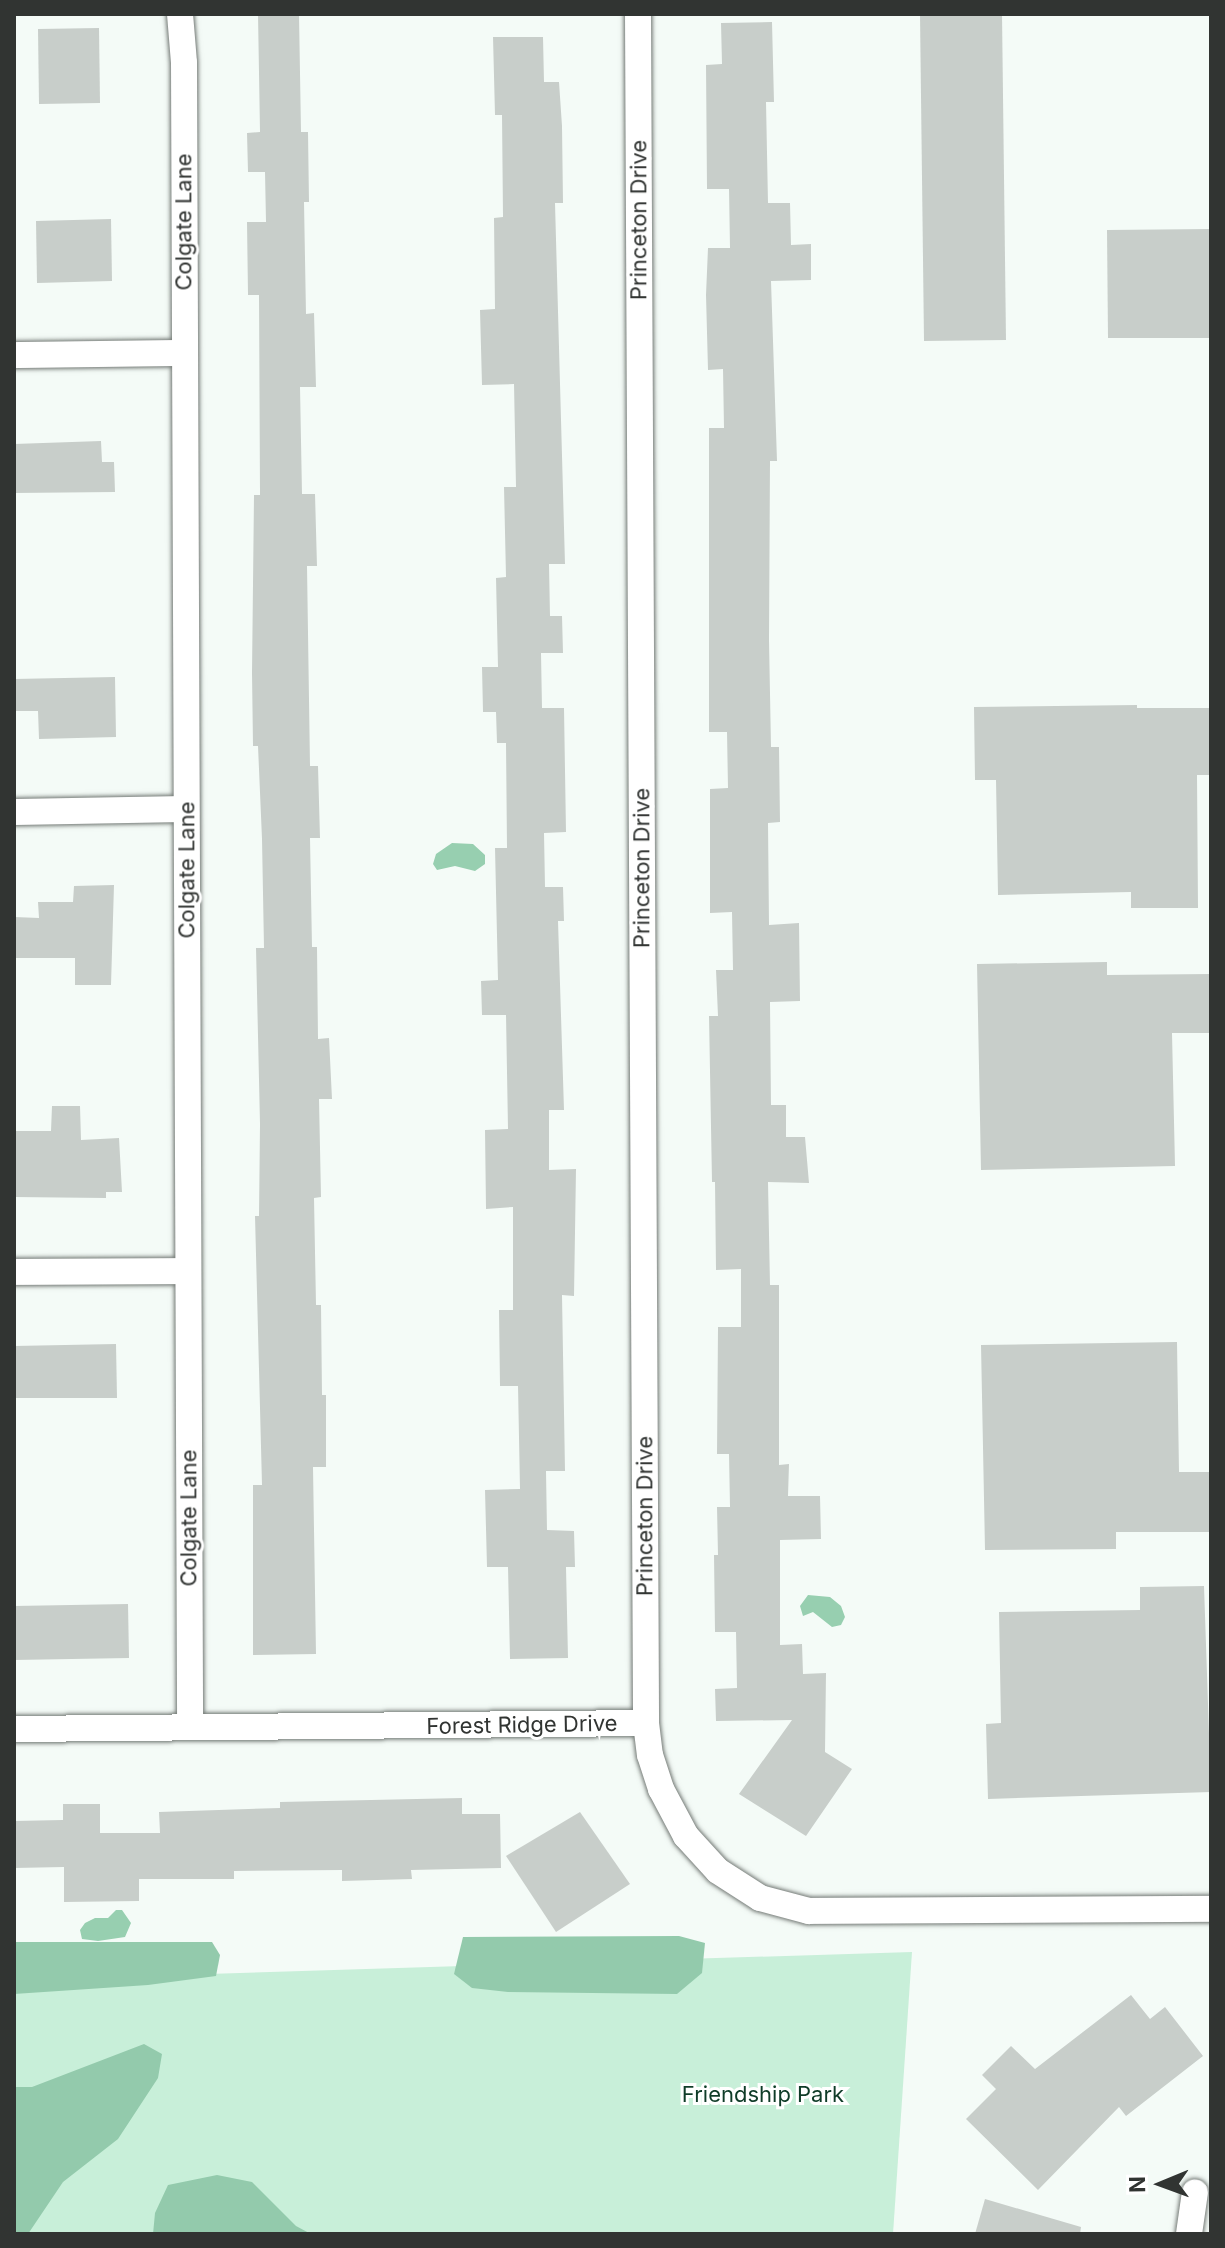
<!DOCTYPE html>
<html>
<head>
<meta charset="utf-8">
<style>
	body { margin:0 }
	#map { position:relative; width:1225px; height:2248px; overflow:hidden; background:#f4fbf7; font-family:Inter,sans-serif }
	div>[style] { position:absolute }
	.green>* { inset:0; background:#c8efd9 }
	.forest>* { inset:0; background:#93caac }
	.water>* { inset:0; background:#97cfb0 }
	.building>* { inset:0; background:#c8ceca }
	.roads { filter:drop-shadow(0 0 2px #757b77) drop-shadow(0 0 2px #757b77) }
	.minor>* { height:26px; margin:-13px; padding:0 13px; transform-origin:13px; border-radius:13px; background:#fff }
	span { translate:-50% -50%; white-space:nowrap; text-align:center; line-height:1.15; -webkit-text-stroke:6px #fff; paint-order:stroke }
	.street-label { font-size:22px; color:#313432 }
	.park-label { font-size:22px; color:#0f3c28 }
	.frame { position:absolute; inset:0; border:16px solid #313432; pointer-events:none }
	.north { position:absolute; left:1121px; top:2144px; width:80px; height:80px; -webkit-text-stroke:6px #fff; paint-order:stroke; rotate:269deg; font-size:22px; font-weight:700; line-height:32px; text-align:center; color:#313432 }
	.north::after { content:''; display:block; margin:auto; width:28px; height:36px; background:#313432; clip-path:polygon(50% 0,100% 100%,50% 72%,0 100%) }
</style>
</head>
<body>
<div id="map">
	<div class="green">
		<i style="clip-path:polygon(912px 1952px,893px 2234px,14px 2234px,14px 1980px)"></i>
	</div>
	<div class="forest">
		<i style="clip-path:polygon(679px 1936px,705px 1943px,702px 1973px,677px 1994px,508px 1992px,472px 1988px,454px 1974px,463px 1937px)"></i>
		<i style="clip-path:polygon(14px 1942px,212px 1942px,220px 1955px,216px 1976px,148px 1985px,14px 1994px)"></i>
		<i style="clip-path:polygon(144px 2044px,162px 2054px,158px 2078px,118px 2139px,63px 2182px,28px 2234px,14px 2234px,14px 2087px,32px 2087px)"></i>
		<i style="clip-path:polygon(217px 2175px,252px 2182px,296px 2226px,311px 2234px,153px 2234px,155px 2213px,168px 2185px)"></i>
	</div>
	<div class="water">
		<i style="clip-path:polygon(452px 843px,473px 844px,485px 855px,485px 864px,475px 871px,455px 866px,437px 870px,433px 864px,436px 854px)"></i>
		<i style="clip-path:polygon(808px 1595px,830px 1597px,841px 1606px,845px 1617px,841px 1625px,832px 1627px,813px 1612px,803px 1616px,800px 1606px)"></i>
		<i style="clip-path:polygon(116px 1910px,122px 1910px,131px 1923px,125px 1937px,98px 1941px,82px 1939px,80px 1930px,85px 1923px,95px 1918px,108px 1918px)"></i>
	</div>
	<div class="building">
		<i style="clip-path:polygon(258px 14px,299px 14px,301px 132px,308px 132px,309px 202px,304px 202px,306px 314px,314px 313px,316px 387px,300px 387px,302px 494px,315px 494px,317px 566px,307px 566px,310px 766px,318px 766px,320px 838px,310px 838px,312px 947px,317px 947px,318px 1039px,329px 1038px,332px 1099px,319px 1099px,321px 1197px,314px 1198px,316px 1305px,321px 1305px,322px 1395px,326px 1395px,326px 1467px,313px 1467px,316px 1654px,253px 1655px,253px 1485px,262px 1485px,255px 1216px,259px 1216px,260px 1124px,256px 948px,264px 948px,262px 839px,258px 746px,253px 746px,252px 673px,254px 495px,260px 495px,259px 295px,248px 295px,247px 222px,266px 222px,265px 172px,248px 172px,247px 133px,260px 132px)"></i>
		<i style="clip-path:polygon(920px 14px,1002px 14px,1006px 340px,924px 341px)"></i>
		<i style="clip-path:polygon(772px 22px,774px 102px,766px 102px,768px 203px,790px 203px,791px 245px,811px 244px,811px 280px,771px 281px,777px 461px,770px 461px,769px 640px,771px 747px,779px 747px,780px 822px,768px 823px,769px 925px,799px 923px,800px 1001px,770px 1002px,771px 1105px,786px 1105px,786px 1137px,805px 1137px,809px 1183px,768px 1182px,770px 1285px,779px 1285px,779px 1465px,789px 1464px,788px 1496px,820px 1496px,821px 1539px,780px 1540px,780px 1645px,802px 1644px,803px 1674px,826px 1673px,825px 1752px,852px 1769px,806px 1836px,739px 1794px,792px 1720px,716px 1721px,715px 1689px,737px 1688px,736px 1632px,715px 1632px,714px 1555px,718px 1555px,717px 1507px,730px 1507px,729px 1454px,717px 1454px,718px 1327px,741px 1327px,741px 1269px,716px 1270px,715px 1182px,712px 1182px,709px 1016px,718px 1016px,716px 970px,733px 970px,732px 912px,710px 913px,710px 789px,728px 788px,727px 732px,709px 732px,709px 428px,724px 428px,723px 369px,708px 370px,706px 295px,708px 248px,730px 248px,729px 189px,707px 189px,706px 65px,722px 64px,721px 23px)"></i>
		<i style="clip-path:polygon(99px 28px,100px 103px,39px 104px,38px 29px)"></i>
		<i style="clip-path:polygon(493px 37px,543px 37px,544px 82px,559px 82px,562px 126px,563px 203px,555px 203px,565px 564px,549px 564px,550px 616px,562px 616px,563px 653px,541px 653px,542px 708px,564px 708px,566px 832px,544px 833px,545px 887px,563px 887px,564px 921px,558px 921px,564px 1110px,549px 1110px,549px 1170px,576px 1169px,574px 1296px,562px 1295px,565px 1471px,546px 1471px,547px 1530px,574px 1531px,575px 1567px,566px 1567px,568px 1658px,510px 1659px,508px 1567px,487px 1567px,485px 1490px,520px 1489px,518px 1386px,500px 1386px,499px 1310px,513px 1310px,513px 1207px,486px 1209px,485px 1130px,508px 1129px,506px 1015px,482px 1015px,481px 981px,498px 980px,495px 848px,507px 848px,506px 743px,497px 743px,496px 712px,483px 712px,482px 667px,498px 667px,496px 578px,506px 577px,504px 487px,516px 487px,514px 384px,482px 385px,480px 310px,495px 309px,494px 218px,503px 217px,502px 115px,495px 115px)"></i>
		<i style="clip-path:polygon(111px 219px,112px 281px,37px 283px,36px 221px)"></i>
		<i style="clip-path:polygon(1211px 229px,1211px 338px,1108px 338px,1107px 230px)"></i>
		<i style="clip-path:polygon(101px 441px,102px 462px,114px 462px,115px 492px,14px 493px,14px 444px)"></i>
		<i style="clip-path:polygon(115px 677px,116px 737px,39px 739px,38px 711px,14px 711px,14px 679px)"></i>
		<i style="clip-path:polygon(1137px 705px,1137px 708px,1211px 708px,1211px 775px,1197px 775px,1198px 908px,1131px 908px,1131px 892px,998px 895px,996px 780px,975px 780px,974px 707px)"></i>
		<i style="clip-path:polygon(114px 885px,111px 985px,75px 985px,75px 958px,14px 958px,14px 917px,39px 918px,38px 902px,73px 902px,74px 886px)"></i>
		<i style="clip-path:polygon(1107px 962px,1107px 975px,1211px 974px,1211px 1033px,1172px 1033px,1175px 1166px,981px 1170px,977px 964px)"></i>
		<i style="clip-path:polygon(52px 1106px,80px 1106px,81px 1140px,119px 1138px,122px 1192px,106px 1192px,106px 1198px,14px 1197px,14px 1131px,51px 1131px)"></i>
		<i style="clip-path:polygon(1177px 1342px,1179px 1472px,1211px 1472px,1211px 1532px,1116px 1532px,1116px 1549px,985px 1550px,981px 1345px)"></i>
		<i style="clip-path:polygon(116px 1344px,117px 1398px,14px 1398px,14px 1346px)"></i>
		<i style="clip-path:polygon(1204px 1586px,1211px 1792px,988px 1799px,986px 1724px,1001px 1723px,999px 1612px,1140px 1610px,1140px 1587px)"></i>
		<i style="clip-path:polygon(128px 1604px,129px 1658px,14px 1660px,14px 1606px)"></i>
		<i style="clip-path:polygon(462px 1798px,462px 1814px,500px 1814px,501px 1868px,411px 1870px,412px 1879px,342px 1881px,342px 1870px,234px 1871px,234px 1879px,139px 1879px,139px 1901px,64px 1902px,64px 1867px,14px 1868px,14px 1821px,63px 1820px,63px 1804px,100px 1804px,100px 1833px,160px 1833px,159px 1812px,280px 1808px,280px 1802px)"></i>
		<i style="clip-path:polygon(580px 1812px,630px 1884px,556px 1932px,506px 1856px)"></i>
		<i style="clip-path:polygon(1131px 1995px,1150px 2019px,1165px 2007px,1203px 2056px,1126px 2116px,1119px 2107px,1038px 2190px,966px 2119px,996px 2089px,982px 2075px,1011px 2046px,1035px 2069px)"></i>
		<i style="clip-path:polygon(985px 2199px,1081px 2227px,1080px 2234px,975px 2234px)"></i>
	</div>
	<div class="roads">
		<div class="minor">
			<i style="left:180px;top:14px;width:49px;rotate:85.3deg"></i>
			<i style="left:184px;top:63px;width:1663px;rotate:89.79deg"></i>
			<i style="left:638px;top:14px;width:1709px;rotate:89.73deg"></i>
			<i style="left:646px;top:1723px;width:32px;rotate:83deg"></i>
			<i style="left:650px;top:1755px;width:36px;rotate:72deg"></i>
			<i style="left:661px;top:1789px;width:53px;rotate:62deg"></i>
			<i style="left:686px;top:1836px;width:47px;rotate:47.6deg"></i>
			<i style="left:718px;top:1871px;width:50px;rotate:32.7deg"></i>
			<i style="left:760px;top:1898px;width:51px;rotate:14.9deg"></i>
			<i style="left:809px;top:1911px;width:402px;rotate:-0.3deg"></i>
			<i style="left:14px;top:355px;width:169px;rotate:-0.7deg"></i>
			<i style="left:14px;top:812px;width:172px;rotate:-1deg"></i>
			<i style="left:14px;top:1272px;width:172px;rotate:-0.3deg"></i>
			<i style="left:14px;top:1729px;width:632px;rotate:-0.54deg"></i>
			<i style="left:1189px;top:2234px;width:42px;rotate:-81.9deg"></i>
		</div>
	</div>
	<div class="street-label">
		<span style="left:639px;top:220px;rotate:-90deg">Princeton Drive</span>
		<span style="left:184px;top:222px;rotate:-90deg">Colgate Lane</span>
		<span style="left:642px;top:868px;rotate:-90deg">Princeton Drive</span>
		<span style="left:187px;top:870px;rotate:-90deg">Colgate Lane</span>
		<span style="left:645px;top:1516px;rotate:-90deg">Princeton Drive</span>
		<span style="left:189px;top:1518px;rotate:-90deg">Colgate Lane</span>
		<span style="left:522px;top:1725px;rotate:-1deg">Forest Ridge Drive</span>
	</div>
	<div class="park-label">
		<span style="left:763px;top:2095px">Friendship Park</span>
	</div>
	<div class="frame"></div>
	<div class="north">N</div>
</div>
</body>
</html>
